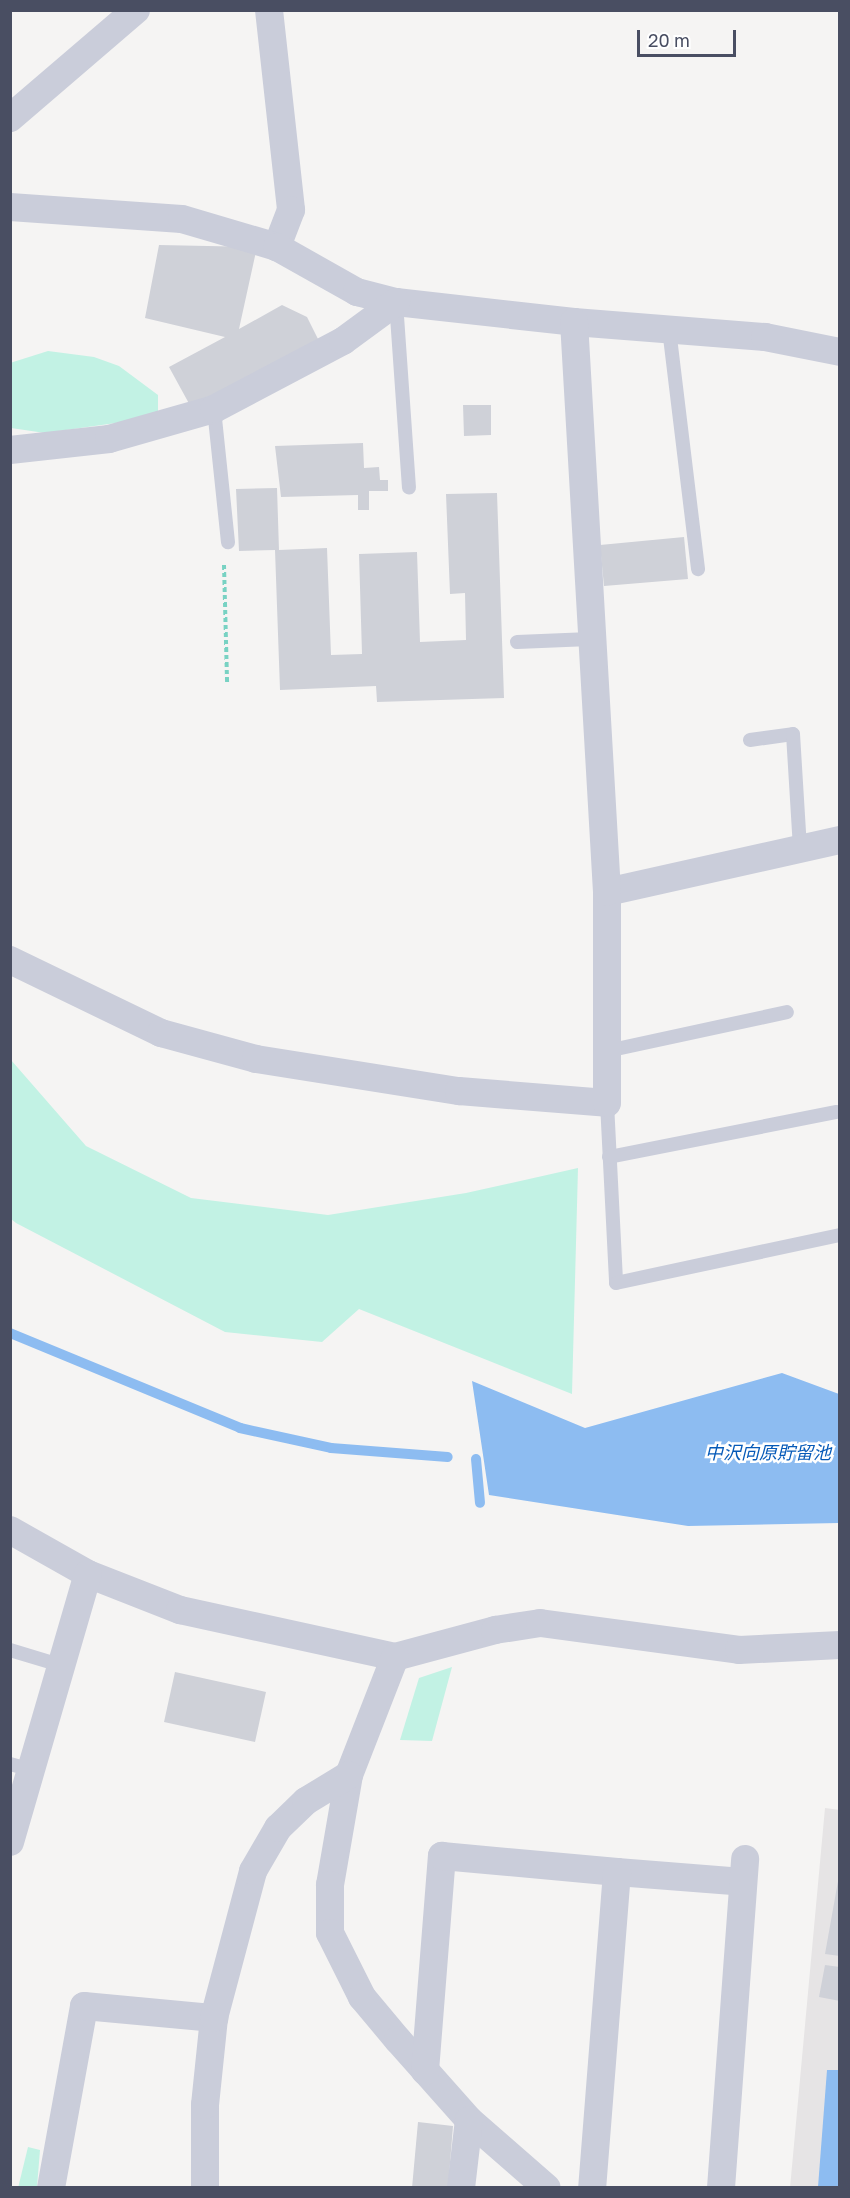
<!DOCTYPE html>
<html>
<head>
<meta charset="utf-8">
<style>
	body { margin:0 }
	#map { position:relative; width:850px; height:2198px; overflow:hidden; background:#f5f4f3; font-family:"Golos Text","Noto Sans JP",sans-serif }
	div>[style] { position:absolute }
	.education>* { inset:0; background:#e6e4e5 }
	.green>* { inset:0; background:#c2f2e4 }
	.water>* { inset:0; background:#8dbcf1 }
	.stream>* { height:10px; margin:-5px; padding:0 5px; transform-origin:5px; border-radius:5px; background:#8dbcf1 }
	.building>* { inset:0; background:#cfd1d8 }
	.path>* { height:4px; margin-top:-2px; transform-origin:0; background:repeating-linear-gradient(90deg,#78d2c3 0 4.5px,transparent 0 7.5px) }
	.service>* { height:14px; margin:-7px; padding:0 7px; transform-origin:7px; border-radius:7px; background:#cacdda }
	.minor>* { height:28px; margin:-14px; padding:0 14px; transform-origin:14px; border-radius:14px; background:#cacdda }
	span { translate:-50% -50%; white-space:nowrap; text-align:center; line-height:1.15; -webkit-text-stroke:5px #fff; paint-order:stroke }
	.water-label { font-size:18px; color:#065ab8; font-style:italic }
	.frame { position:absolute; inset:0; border:12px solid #494e62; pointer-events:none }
	.scale { position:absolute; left:637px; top:30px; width:99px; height:27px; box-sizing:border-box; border:3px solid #494e62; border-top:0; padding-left:8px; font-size:18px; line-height:21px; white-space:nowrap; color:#494e62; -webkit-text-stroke:4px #fff; paint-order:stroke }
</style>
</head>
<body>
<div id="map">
	<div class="education">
		<i style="clip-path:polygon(825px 1808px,840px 1810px,839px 2187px,790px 2188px)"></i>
	</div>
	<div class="green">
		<i style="clip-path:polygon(48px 351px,94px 357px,119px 366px,158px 395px,158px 417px,45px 433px,11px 428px,10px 363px)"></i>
		<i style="clip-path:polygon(11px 1060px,86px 1146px,191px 1198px,328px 1215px,466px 1193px,578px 1168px,572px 1394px,359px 1309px,322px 1342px,225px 1332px,16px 1223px,10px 1218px)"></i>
		<i style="clip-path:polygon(452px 1667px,432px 1741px,400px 1740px,419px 1678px)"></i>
		<i style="clip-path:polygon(28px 2147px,40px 2150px,37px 2187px,18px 2188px)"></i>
	</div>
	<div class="water">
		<i style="clip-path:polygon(782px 1373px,839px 1394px,839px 1523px,688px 1526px,489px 1495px,472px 1381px,585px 1428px)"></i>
		<i style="clip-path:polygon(827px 2070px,839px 2070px,839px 2187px,818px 2187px)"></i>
	</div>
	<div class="stream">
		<i style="left:10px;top:1333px;width:249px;rotate:22.4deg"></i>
		<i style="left:240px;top:1428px;width:93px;rotate:12.4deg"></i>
		<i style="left:331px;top:1448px;width:117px;rotate:4.4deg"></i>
		<i style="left:476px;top:1459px;width:44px;rotate:84.8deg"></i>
	</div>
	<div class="building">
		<i style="clip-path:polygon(159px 245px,257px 247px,239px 329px,282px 305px,307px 317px,318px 339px,192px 409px,169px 367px,225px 337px,145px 318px)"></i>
		<i style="clip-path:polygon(463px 405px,491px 405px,491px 435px,464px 436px)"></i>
		<i style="clip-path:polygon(363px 443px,364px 468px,379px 467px,380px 480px,388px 480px,388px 491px,369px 491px,369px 510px,358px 510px,358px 495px,281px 497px,275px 446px)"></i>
		<i style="clip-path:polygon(277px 488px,279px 550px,327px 548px,331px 655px,362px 654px,359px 554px,417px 552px,420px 642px,466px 640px,465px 593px,450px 594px,446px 494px,497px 493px,504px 698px,377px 702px,376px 686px,280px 690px,275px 550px,239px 551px,236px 489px)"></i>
		<i style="clip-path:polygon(684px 537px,688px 579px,604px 586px,600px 545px)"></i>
		<i style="clip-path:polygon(175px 1672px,266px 1692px,255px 1742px,164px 1722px)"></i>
		<i style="clip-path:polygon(840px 1870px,840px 1956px,825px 1954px)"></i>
		<i style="clip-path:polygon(825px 1965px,840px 1967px,840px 2001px,819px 1997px)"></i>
		<i style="clip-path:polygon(418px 2122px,453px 2126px,448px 2188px,412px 2188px)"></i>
	</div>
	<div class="path">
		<i style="left:224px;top:565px;width:117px;rotate:88.5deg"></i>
	</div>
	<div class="service">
		<i style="left:396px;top:302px;width:186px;rotate:86deg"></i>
		<i style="left:669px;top:329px;width:242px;rotate:83.1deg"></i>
		<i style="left:214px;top:409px;width:134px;rotate:84deg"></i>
		<i style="left:517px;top:642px;width:73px;rotate:-2.4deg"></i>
		<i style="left:750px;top:740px;width:43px;rotate:-7.9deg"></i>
		<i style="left:793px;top:734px;width:115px;rotate:86.5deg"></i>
		<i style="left:607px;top:1051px;width:184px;rotate:-12.2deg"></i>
		<i style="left:607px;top:1103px;width:180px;rotate:87.1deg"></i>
		<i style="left:616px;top:1283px;width:229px;rotate:-12.1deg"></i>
		<i style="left:609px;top:1157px;width:232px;rotate:-11.2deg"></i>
		<i style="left:10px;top:1650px;width:55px;rotate:16.8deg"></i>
		<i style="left:10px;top:1764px;width:20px;rotate:15deg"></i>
	</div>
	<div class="minor">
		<i style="left:269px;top:10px;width:201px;rotate:83.7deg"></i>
		<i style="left:291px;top:210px;width:40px;rotate:111deg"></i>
		<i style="left:10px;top:118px;width:166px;rotate:-40.6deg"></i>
		<i style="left:10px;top:207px;width:172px;rotate:4deg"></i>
		<i style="left:182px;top:219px;width:99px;rotate:16.4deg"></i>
		<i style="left:277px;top:247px;width:92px;rotate:29.4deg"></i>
		<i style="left:357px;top:292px;width:40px;rotate:14.4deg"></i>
		<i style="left:396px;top:302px;width:179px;rotate:6.4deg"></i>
		<i style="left:574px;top:322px;width:192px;rotate:4.5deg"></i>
		<i style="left:765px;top:337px;width:76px;rotate:11.3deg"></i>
		<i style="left:10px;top:450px;width:100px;rotate:-6.3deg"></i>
		<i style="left:109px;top:439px;width:109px;rotate:-15.9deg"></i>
		<i style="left:214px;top:409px;width:146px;rotate:-27.8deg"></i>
		<i style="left:343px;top:341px;width:66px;rotate:-36.3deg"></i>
		<i style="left:607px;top:892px;width:239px;rotate:-12.6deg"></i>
		<i style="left:10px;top:960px;width:168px;rotate:25.8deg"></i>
		<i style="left:161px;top:1033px;width:98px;rotate:15.3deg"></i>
		<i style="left:256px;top:1059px;width:206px;rotate:9deg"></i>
		<i style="left:459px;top:1091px;width:148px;rotate:4.6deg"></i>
		<i style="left:607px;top:1103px;width:211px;rotate:-90deg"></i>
		<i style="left:607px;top:892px;width:571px;rotate:-93.31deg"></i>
		<i style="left:10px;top:1530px;width:90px;rotate:29.4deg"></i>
		<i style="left:88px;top:1574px;width:99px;rotate:21.4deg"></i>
		<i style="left:180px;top:1610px;width:220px;rotate:12.3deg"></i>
		<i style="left:395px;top:1657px;width:104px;rotate:-15.1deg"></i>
		<i style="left:495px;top:1630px;width:46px;rotate:-8.8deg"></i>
		<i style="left:540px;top:1623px;width:201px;rotate:7.7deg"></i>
		<i style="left:739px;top:1650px;width:101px;rotate:-2.8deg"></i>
		<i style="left:395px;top:1657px;width:127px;rotate:111.3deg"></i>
		<i style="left:349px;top:1775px;width:112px;rotate:99.8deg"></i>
		<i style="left:330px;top:1885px;width:48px;rotate:90deg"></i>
		<i style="left:330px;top:1933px;width:72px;rotate:63.4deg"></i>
		<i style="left:362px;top:1997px;width:56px;rotate:50.1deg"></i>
		<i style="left:398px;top:2040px;width:107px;rotate:48.4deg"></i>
		<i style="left:469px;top:2120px;width:103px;rotate:41.1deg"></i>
		<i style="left:10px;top:1842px;width:279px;rotate:-73.8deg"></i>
		<i style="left:617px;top:1872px;width:126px;rotate:4.5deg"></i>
		<i style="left:425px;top:2071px;width:216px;rotate:-85.5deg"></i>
		<i style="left:442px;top:1856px;width:176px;rotate:5.2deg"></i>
		<i style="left:617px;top:1872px;width:317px;rotate:94.5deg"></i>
		<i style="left:51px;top:2188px;width:185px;rotate:-79.7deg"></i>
		<i style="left:84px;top:2006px;width:131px;rotate:5.3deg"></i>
		<i style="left:205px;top:2188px;width:83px;rotate:-90deg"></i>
		<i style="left:205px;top:2105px;width:87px;rotate:-84.1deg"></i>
		<i style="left:214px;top:2018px;width:152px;rotate:-75.1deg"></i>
		<i style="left:253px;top:1871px;width:50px;rotate:-59.8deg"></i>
		<i style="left:278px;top:1828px;width:39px;rotate:-44deg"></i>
		<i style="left:306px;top:1801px;width:50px;rotate:-31.2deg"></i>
		<i style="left:461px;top:2188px;width:68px;rotate:-83.3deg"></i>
		<i style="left:721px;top:2188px;width:330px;rotate:-85.8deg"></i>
	</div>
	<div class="water-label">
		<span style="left:768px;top:1452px">中沢向原貯留池</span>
	</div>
	<div class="frame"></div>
	<div class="scale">20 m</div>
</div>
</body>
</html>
